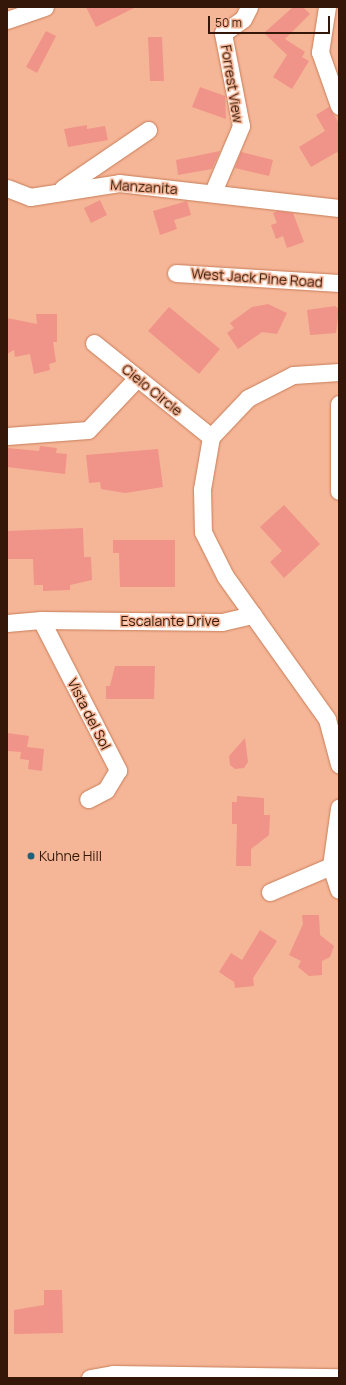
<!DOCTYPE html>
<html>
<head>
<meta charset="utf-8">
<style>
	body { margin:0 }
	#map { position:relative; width:346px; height:1385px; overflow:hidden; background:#f5b697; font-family:Manrope,sans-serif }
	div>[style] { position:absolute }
	.building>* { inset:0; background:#f09389 }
	.roads { filter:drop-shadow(0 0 1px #c87e59) drop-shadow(0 0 1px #c87e59) }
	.minor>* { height:17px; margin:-8.5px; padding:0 8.5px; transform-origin:8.5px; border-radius:8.5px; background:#fff }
	.dots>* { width:11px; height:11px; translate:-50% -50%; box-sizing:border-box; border:2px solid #f5b697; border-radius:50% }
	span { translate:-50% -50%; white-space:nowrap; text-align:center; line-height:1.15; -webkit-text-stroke:3px #f5b697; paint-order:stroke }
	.street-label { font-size:14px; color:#341708 }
	.poi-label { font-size:14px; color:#341708 }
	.left { translate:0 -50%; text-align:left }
	.frame { position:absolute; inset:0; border:8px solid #341708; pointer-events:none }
	.scale { position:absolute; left:208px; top:16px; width:122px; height:18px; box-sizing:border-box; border:2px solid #341708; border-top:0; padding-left:5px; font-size:12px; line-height:14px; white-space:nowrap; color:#341708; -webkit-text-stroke:3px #f5b697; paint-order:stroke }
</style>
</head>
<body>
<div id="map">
	<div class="building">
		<i style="clip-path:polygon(86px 7px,136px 7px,96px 27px)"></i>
		<i style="clip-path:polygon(293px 7px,303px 7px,310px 14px,285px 39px,305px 52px,302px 57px,309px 61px,292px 89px,273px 77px,287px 55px,264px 33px)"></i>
		<i style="clip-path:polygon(46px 31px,56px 36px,37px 73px,26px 67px)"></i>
		<i style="clip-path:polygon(148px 37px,162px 37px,164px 81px,150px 81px)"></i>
		<i style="clip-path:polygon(200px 87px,225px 96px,226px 119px,192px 107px)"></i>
		<i style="clip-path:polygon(329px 107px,339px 123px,339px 155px,337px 152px,311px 167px,299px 147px,325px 131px,316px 115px)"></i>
		<i style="clip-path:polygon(87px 125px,87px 129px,105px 126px,108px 140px,68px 147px,64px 129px)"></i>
		<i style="clip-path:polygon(220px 151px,212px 169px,178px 175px,176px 160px)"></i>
		<i style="clip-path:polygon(241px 152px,273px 160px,269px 176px,235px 168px)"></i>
		<i style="clip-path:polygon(100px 200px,107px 215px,91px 223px,84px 208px)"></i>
		<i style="clip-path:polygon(187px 201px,191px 215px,174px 220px,177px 229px,160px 235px,153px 211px)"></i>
		<i style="clip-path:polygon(278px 211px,293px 213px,304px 242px,287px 248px,283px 236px,276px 239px,271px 225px,277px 223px,273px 213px)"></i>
		<i style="clip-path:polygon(268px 304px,287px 313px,277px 334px,262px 332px,238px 349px,227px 333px,234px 328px,230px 323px,252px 307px)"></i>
		<i style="clip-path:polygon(335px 306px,339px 309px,336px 333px,310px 335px,307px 310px)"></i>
		<i style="clip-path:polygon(169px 307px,220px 349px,199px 374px,148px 331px)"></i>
		<i style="clip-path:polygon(36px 314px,57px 314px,57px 342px,53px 342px,56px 362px,49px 364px,50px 370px,34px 374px,30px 354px,15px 357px,14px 350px,7px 354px,7px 318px,37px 324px)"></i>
		<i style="clip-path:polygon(40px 446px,57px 448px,56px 453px,67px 454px,65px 474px,7px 467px,7px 448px,39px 451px)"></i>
		<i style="clip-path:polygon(158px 449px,163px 487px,125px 493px,101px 489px,100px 482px,89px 483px,86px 455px)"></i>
		<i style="clip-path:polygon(284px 505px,320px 544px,284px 578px,270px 562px,282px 551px,260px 527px)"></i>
		<i style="clip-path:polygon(83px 528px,84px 557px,91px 557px,92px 580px,70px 585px,70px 590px,43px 591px,43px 585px,34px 585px,33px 559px,7px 559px,7px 531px)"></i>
		<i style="clip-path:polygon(113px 540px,175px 540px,175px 587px,120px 587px,119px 553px,113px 553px)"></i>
		<i style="clip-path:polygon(115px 666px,155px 666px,154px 699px,106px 699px,106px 686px,110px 686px)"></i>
		<i style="clip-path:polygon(7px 733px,29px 736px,27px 747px,44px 749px,42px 771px,28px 769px,29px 760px,20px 759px,21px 752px,7px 751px)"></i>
		<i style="clip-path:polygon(245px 738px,248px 762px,244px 768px,235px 769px,230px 765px,229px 756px)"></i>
		<i style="clip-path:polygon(237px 796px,264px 798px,264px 815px,270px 815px,269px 835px,251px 849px,251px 866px,236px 866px,237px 824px,232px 824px,232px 802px,237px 802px)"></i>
		<i style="clip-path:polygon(302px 915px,319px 915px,320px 935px,334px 946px,330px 957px,322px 961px,322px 975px,309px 976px,298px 967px,301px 961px,289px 955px,303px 924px)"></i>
		<i style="clip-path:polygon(260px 930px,277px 941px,253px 978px,254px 986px,235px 988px,234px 982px,219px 972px,231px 953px,242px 960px)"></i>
		<i style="clip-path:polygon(44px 1290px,62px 1290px,63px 1333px,14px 1334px,14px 1310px,44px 1305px)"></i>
	</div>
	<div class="roads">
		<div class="minor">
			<i style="left:327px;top:7px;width:46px;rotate:98.8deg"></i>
			<i style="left:320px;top:52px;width:57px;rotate:70.6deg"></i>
			<i style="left:7px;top:20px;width:40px;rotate:-18.9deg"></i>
			<i style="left:7px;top:188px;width:25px;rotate:21deg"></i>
			<i style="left:30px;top:197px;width:90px;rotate:-8.9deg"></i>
			<i style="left:119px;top:183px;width:221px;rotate:6.5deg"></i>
			<i style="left:63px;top:188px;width:103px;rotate:-34.3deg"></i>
			<i style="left:213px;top:192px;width:72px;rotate:-67deg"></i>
			<i style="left:241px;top:126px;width:95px;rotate:-101deg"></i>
			<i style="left:223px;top:33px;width:24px;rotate:-35deg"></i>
			<i style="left:243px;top:19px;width:13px;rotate:-63deg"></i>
			<i style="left:176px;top:273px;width:163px;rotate:3.5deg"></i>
			<i style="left:94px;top:343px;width:150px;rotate:38.8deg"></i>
			<i style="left:339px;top:372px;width:46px;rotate:176.3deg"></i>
			<i style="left:293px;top:375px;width:51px;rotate:152.9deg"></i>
			<i style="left:248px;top:398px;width:54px;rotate:133.5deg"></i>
			<i style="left:211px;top:437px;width:53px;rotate:99.8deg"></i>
			<i style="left:202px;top:489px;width:43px;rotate:88.7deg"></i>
			<i style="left:203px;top:532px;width:49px;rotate:63.4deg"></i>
			<i style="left:225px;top:576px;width:176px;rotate:54.5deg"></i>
			<i style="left:327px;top:719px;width:47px;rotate:75.1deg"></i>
			<i style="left:339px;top:404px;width:87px;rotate:90deg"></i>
			<i style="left:7px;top:436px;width:81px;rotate:-4.2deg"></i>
			<i style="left:88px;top:430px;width:71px;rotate:-46.7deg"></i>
			<i style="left:41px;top:620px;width:169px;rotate:62.8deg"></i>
			<i style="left:118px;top:770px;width:23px;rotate:121deg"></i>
			<i style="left:106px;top:790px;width:20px;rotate:153deg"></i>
			<i style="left:7px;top:623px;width:34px;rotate:-5deg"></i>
			<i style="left:41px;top:620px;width:181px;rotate:0.6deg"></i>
			<i style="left:222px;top:622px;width:32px;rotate:-13deg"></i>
			<i style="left:331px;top:866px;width:25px;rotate:72deg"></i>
			<i style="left:270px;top:892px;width:66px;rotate:-23.1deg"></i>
			<i style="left:331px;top:866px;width:59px;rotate:-82.1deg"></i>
			<i style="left:90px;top:1378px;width:23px;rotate:-10deg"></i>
			<i style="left:113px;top:1374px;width:226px;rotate:0.8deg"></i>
		</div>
	</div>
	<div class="dots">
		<i style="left:31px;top:856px;background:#236077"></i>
	</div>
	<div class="street-label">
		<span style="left:232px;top:84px;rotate:81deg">Forrest View</span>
		<span style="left:144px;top:187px;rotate:4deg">Manzanita</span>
		<span style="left:257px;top:278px;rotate:4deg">West Jack Pine Road</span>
		<span style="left:152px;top:390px;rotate:39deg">Cielo Circle</span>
		<span style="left:170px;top:621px">Escalante Drive</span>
		<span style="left:89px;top:714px;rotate:63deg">Vista del Sol</span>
	</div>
	<div class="poi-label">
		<span class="left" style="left:39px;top:856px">Kuhne Hill</span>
	</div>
	<div class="frame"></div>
	<div class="scale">50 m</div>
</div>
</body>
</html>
